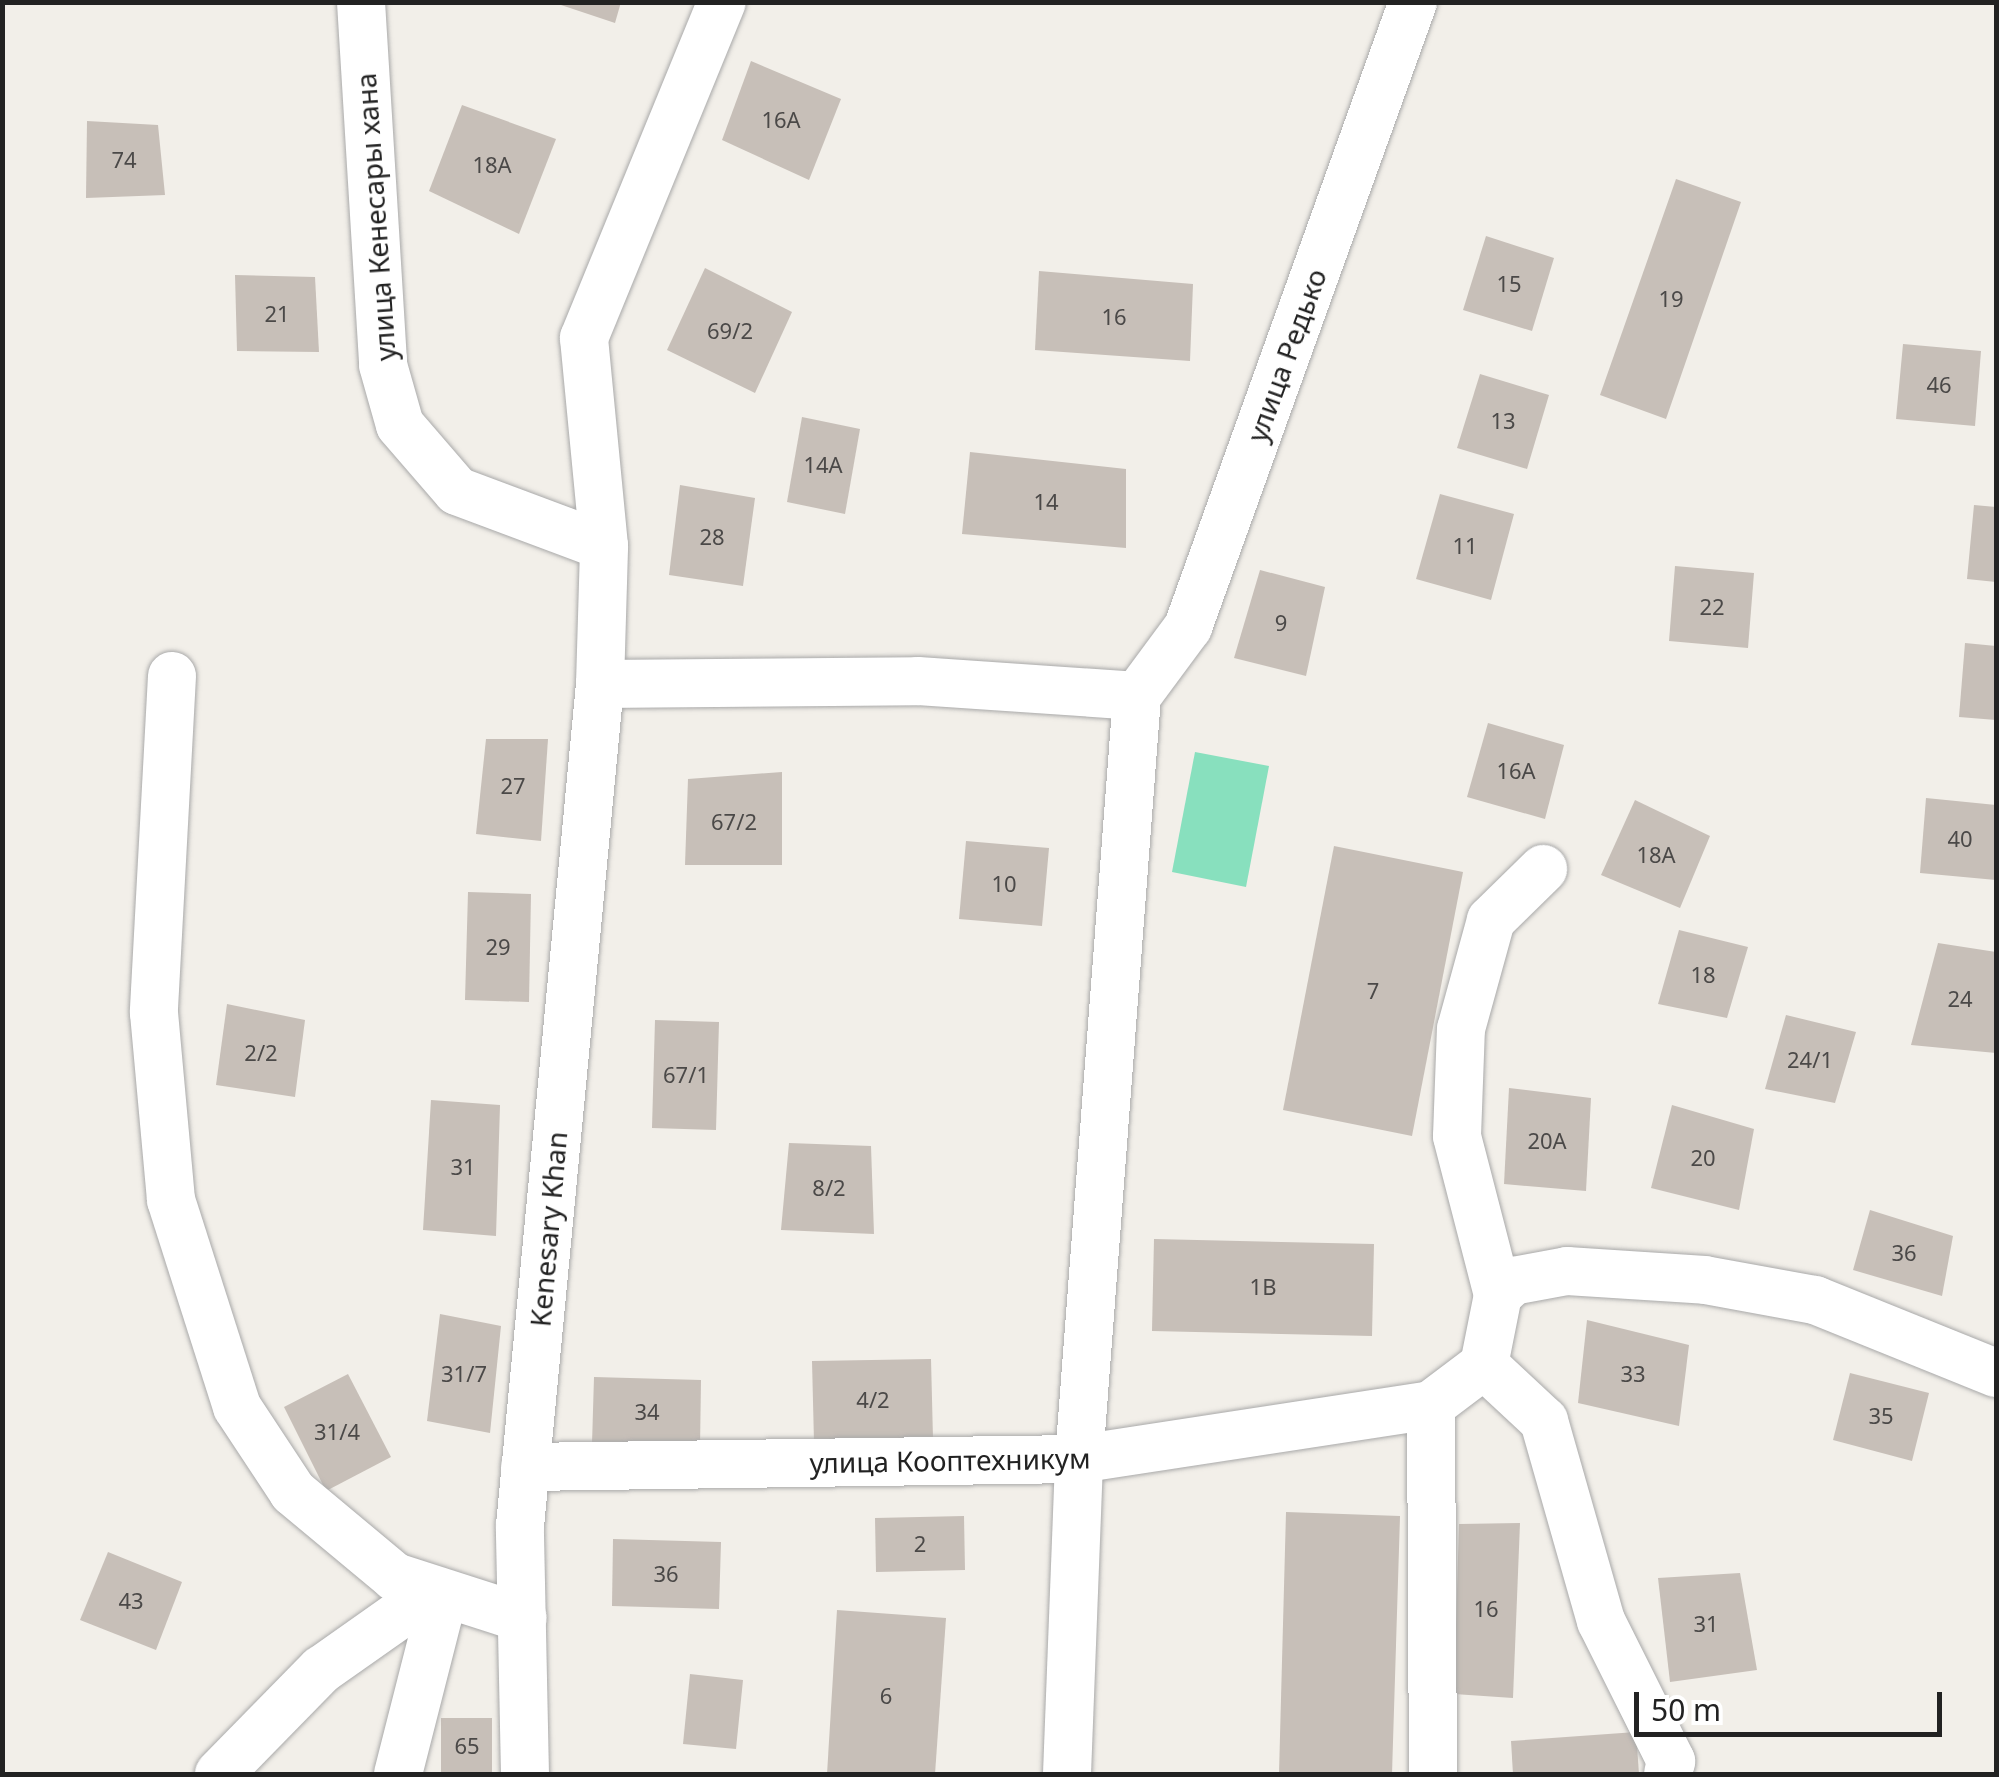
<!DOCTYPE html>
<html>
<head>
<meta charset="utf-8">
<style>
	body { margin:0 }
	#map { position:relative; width:1999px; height:1777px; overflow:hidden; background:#f2efe9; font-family:"Noto Sans",sans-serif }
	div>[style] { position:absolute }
	.pitch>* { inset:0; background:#88e0be }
	.building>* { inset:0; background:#c7bfb8 }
	.roads { filter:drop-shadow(0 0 2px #a9a9a9) drop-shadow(0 0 2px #a9a9a9) }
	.minor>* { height:48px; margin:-24px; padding:0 24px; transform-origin:24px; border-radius:24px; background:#fff }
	span { translate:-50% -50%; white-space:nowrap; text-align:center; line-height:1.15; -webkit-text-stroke:8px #fff; paint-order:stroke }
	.number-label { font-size:22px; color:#4b4948 }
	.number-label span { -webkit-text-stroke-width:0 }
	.street-label { font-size:28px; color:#222 }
	.frame { position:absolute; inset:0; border:5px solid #222; pointer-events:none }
	.scale { position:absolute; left:1634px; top:1692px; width:308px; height:45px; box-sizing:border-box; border:5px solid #222; border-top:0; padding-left:12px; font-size:30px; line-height:35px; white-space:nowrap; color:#222; -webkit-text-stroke:8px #fff; paint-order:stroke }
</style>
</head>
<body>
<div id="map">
	<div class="pitch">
		<i style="clip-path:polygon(1195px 752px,1269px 766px,1246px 887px,1172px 872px)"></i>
	</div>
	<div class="building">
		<i style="clip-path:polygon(552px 2px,621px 2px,615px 23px)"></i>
		<i style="clip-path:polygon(751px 61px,841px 99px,809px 180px,722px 140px)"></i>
		<i style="clip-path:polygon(462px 105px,556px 139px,519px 234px,429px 191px)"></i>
		<i style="clip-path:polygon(87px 121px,158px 125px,165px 195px,86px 198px)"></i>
		<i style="clip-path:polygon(1676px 179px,1741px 202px,1666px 419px,1600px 395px)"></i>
		<i style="clip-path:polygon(1486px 236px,1554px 258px,1532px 331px,1463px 310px)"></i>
		<i style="clip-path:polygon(705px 268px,792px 312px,755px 393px,667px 350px)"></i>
		<i style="clip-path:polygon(1039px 271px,1193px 284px,1190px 361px,1035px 350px)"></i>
		<i style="clip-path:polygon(235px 275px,315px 277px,319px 352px,237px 351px)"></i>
		<i style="clip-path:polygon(1903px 344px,1981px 351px,1975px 426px,1896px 419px)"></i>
		<i style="clip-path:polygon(1480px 374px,1549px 395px,1527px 469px,1457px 448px)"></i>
		<i style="clip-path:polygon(802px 417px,860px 429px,845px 514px,787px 502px)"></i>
		<i style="clip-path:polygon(970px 452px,1126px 469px,1126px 548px,962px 534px)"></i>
		<i style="clip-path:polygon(680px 485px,755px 498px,743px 586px,669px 575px)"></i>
		<i style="clip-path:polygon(1440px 494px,1514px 514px,1491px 600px,1416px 579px)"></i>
		<i style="clip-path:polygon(1974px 505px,1996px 507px,1996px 582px,1967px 579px)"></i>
		<i style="clip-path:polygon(1675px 566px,1754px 573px,1748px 648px,1669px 641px)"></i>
		<i style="clip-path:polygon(1260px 570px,1325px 587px,1306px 676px,1234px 658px)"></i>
		<i style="clip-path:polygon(1965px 643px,1996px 646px,1996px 720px,1959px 717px)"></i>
		<i style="clip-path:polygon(1488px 723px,1564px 745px,1545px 819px,1467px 797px)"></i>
		<i style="clip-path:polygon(486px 739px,548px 739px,541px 841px,476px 834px)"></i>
		<i style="clip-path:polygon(782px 772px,782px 865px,685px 865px,688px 779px)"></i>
		<i style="clip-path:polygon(1926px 798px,1996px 805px,1996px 880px,1920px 873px)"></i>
		<i style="clip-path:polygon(1635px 800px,1710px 836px,1680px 908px,1601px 875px)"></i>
		<i style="clip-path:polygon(966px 841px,1049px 848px,1042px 926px,959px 919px)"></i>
		<i style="clip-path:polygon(1334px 846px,1463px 872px,1412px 1136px,1283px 1110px)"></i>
		<i style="clip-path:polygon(468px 892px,531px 894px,529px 1002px,465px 1000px)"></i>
		<i style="clip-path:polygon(1679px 930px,1748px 947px,1727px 1018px,1658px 1004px)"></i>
		<i style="clip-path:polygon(1938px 943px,1996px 952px,1996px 1053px,1911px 1045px)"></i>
		<i style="clip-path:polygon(227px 1004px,305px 1020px,295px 1097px,216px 1085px)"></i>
		<i style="clip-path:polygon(1786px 1015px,1856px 1032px,1835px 1103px,1765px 1089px)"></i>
		<i style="clip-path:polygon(655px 1020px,719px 1022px,716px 1130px,652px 1128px)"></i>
		<i style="clip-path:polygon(1509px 1088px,1591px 1098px,1586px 1191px,1504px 1184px)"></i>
		<i style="clip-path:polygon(431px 1100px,500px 1105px,496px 1236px,423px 1230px)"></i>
		<i style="clip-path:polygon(1672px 1105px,1754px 1129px,1739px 1210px,1651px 1188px)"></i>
		<i style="clip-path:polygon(789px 1143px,871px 1146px,874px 1234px,781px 1230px)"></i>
		<i style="clip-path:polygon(1870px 1210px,1953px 1236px,1942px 1296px,1853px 1270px)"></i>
		<i style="clip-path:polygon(1154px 1239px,1374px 1244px,1372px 1336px,1152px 1331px)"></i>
		<i style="clip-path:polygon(440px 1314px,501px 1326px,490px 1433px,427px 1421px)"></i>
		<i style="clip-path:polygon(1587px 1320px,1689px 1345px,1679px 1426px,1578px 1403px)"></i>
		<i style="clip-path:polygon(931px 1359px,933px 1439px,814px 1442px,812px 1361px)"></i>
		<i style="clip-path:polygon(1850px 1373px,1929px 1393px,1912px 1461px,1833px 1440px)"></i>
		<i style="clip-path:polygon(348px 1374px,391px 1457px,326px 1491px,284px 1407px)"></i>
		<i style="clip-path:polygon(594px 1377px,701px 1380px,700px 1447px,592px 1444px)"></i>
		<i style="clip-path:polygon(1286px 1512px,1400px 1516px,1392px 1774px,1279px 1774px)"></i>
		<i style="clip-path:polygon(964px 1516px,965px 1570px,876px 1572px,875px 1518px)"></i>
		<i style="clip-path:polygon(1520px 1523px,1513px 1698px,1454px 1694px,1459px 1524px)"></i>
		<i style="clip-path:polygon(613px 1539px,721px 1542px,719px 1609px,612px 1606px)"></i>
		<i style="clip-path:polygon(108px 1552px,182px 1582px,156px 1650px,80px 1620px)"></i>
		<i style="clip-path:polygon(1740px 1573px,1757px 1670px,1670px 1682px,1658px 1578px)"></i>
		<i style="clip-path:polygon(837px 1610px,946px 1618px,935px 1774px,827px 1774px)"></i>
		<i style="clip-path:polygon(690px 1674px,743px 1680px,736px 1749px,683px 1744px)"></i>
		<i style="clip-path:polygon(441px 1718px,492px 1718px,492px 1774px,441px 1774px)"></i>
		<i style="clip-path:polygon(1636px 1732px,1639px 1774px,1513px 1774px,1511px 1741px)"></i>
	</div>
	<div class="roads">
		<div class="minor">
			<i style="left:361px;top:2px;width:364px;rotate:86.5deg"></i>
			<i style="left:383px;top:365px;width:62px;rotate:74.2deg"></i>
			<i style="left:400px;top:425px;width:87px;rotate:49.2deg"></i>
			<i style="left:457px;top:491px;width:157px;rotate:20.5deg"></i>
			<i style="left:172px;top:676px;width:337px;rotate:93.1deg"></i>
			<i style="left:154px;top:1013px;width:188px;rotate:84.8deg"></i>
			<i style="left:171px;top:1200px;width:217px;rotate:72.3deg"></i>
			<i style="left:237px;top:1407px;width:102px;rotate:56.6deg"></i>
			<i style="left:293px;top:1492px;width:133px;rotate:39.8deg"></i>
			<i style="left:395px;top:1577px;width:134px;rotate:17.8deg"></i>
			<i style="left:600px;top:684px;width:318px;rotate:-0.5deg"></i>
			<i style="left:918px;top:681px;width:220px;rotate:3.9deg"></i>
			<i style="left:1137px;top:696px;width:86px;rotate:-53.5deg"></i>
			<i style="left:1188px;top:627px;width:664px;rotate:-70.2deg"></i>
			<i style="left:1498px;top:1295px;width:164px;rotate:-104.5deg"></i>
			<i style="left:1457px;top:1136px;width:107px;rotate:-87.9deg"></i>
			<i style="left:1461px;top:1029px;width:113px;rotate:-74.6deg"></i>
			<i style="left:1491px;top:920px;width:73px;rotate:-44.4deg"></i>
			<i style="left:1484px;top:1365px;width:82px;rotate:43deg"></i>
			<i style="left:1544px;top:1421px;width:208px;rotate:74.1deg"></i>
			<i style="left:1601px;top:1621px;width:157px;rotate:63.4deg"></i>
			<i style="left:1671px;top:1761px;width:13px;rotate:103deg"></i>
			<i style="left:1431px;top:1405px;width:369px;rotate:89.7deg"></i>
			<i style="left:525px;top:1467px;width:554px;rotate:-0.83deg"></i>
			<i style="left:1079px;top:1459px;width:356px;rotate:-8.7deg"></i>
			<i style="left:1431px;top:1405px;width:66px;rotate:-37deg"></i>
			<i style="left:1484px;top:1365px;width:71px;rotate:-78.7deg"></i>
			<i style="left:1498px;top:1295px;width:21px;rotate:-43deg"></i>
			<i style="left:1513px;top:1281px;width:55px;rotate:-10.5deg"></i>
			<i style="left:1567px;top:1271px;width:138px;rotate:3.7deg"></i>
			<i style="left:1705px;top:1280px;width:112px;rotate:10.3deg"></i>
			<i style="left:1815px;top:1300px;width:195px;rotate:22deg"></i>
			<i style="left:219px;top:1774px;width:146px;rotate:-45.6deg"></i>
			<i style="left:321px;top:1670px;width:137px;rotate:-35.2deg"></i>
			<i style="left:398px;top:1774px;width:186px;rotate:-75.7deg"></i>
			<i style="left:525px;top:1774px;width:248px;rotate:-91.2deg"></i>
			<i style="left:520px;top:1526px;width:846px;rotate:-84.57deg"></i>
			<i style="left:600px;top:684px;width:138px;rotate:-88.3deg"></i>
			<i style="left:604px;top:546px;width:209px;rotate:-95.5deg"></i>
			<i style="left:584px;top:338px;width:363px;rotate:-67.7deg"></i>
			<i style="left:1067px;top:1774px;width:315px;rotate:-87.8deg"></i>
			<i style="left:1079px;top:1459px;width:765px;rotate:-85.65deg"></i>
		</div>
	</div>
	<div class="number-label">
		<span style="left:781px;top:120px">16А</span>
		<span style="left:124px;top:160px">74</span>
		<span style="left:492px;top:165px">18А</span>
		<span style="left:1509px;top:284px">15</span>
		<span style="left:1671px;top:299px">19</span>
		<span style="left:277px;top:314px">21</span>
		<span style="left:1114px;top:317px">16</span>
		<span style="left:730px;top:331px">69/2</span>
		<span style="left:1939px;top:385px">46</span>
		<span style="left:1503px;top:421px">13</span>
		<span style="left:823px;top:465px">14А</span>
		<span style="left:1046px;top:502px">14</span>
		<span style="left:712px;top:537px">28</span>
		<span style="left:1465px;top:546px">11</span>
		<span style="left:1712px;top:607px">22</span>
		<span style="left:1281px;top:623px">9</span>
		<span style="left:1516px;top:771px">16А</span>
		<span style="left:513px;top:786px">27</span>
		<span style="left:734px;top:822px">67/2</span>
		<span style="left:1960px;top:839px">40</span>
		<span style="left:1656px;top:855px">18А</span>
		<span style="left:1004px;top:884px">10</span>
		<span style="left:498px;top:947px">29</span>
		<span style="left:1703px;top:975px">18</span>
		<span style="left:1373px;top:991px">7</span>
		<span style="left:1960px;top:999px">24</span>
		<span style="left:261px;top:1053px">2/2</span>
		<span style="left:1810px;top:1060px">24/1</span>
		<span style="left:686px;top:1075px">67/1</span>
		<span style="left:1547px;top:1141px">20А</span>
		<span style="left:1703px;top:1158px">20</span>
		<span style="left:463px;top:1167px">31</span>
		<span style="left:829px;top:1188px">8/2</span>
		<span style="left:1904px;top:1253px">36</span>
		<span style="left:1263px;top:1287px">1В</span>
		<span style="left:464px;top:1374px">31/7</span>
		<span style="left:1633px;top:1374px">33</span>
		<span style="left:873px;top:1400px">4/2</span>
		<span style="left:647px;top:1412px">34</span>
		<span style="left:1881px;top:1416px">35</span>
		<span style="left:337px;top:1432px">31/4</span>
		<span style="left:920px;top:1544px">2</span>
		<span style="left:666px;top:1574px">36</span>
		<span style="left:131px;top:1601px">43</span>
		<span style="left:1486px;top:1609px">16</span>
		<span style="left:1706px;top:1624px">31</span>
		<span style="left:886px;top:1696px">6</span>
		<span style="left:467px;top:1746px">65</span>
	</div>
	<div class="street-label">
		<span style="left:375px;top:217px;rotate:-94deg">улица Кенесары хана</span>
		<span style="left:1286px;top:355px;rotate:-70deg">улица Редько</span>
		<span style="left:548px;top:1229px;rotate:-85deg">Kenesary Khan</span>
		<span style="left:950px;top:1460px;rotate:-1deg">улица Кооптехникум</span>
	</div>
	<div class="frame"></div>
	<div class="scale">50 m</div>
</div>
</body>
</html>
